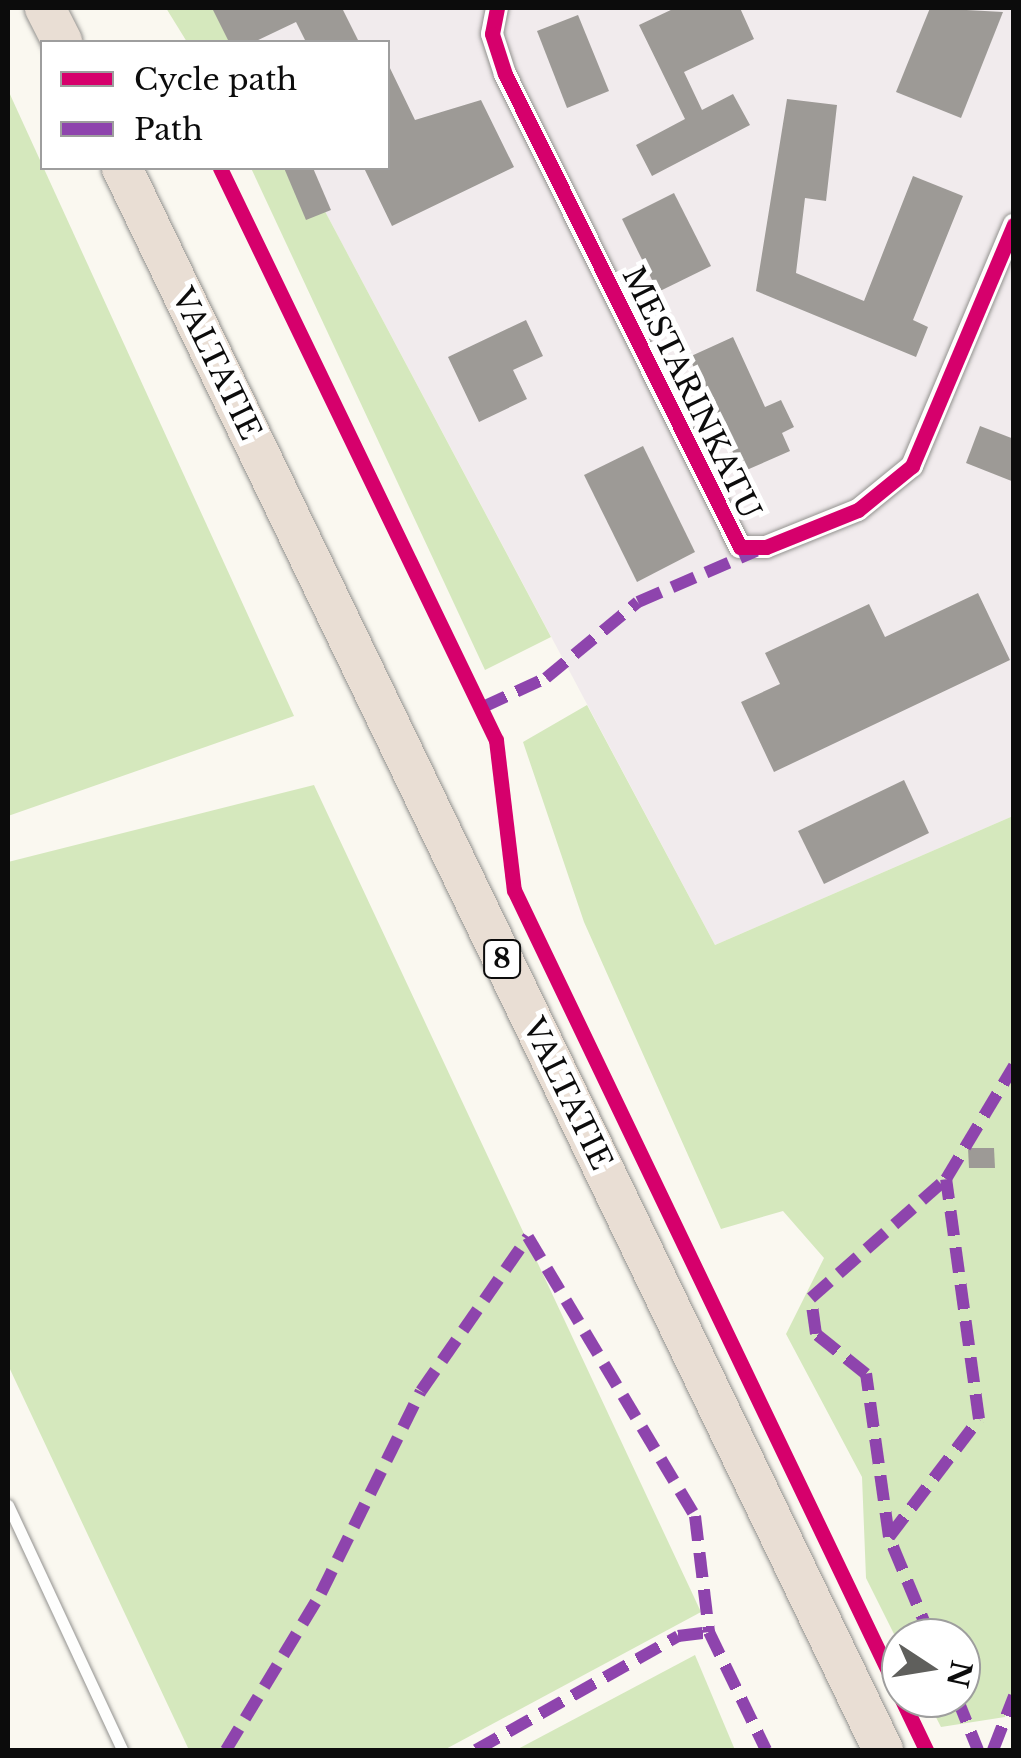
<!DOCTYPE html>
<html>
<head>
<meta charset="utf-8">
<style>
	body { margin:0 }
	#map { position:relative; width:1021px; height:1758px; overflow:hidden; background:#faf8f0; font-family:"Libre Baskerville",serif }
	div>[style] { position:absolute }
	.industrial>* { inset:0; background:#f1ebed }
	.forest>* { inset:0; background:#d5e8bd }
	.building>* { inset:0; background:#9d9a96 }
	.roads { filter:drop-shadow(0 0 2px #93928f) drop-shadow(0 0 2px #93928f) }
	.lane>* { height:11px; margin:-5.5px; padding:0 5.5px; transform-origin:5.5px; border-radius:5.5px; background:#fefefd }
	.street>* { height:22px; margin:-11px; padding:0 11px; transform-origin:11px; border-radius:11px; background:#fefefd }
	.highway>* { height:40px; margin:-20px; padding:0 20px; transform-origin:20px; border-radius:20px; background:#e9ded4 }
	.quiet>* { height:12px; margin-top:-6px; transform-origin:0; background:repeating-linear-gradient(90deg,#8e44ad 0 25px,transparent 0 37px) }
	.cycleway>* { height:15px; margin:-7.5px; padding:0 7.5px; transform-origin:7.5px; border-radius:7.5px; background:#d6006c }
	span { translate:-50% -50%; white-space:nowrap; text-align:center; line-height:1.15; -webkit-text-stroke:10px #fff; paint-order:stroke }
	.shield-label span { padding:2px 8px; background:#fff; border:2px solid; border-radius:8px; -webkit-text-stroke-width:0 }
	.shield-label { font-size:28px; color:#0c0c0c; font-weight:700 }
	.street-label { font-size:30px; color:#0c0c0c }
	.frame { position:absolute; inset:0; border:10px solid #0c0c0c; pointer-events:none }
	.legend { position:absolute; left:40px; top:40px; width:350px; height:130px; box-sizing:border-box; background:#fff; border:2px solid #9e9e9e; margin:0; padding:12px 18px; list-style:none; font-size:30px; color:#0c0c0c }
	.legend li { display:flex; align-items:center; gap:20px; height:50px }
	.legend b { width:50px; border:2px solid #9e9e9e }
	.north { position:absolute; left:881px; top:1618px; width:100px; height:100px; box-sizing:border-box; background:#fff; border:2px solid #9e9e9e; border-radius:50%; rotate:102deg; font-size:28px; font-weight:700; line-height:40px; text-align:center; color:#0c0c0c }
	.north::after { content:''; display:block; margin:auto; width:35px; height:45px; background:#5f5f5c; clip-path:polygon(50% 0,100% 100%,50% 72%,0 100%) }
</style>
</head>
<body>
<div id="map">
	<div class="industrial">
		<i style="clip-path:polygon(217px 8px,1013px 8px,1013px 816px,715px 945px,302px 168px,388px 168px,388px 42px,235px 42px)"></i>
	</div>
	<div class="forest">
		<i style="clip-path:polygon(166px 8px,217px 8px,235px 42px,187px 42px)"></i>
		<i style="clip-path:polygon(8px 90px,294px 716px,8px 816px)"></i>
		<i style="clip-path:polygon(251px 168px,302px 168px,551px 637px,485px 670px)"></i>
		<i style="clip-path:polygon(587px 705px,715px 945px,1013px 816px,1014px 1693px,1005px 1717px,941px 1727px,926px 1698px,961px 1698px,961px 1638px,901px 1638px,901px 1648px,866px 1578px,862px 1477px,786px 1334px,824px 1258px,783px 1211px,721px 1229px,584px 922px,523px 742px)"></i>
		<i style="clip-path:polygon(314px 785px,701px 1612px,444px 1750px,189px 1750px,8px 1365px,8px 862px)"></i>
		<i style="clip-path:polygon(695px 1655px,735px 1750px,516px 1750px)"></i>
	</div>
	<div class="building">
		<i style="clip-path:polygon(212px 8px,342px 8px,359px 42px,306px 42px,296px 22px,254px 42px,229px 42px)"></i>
		<i style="clip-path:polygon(675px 8px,740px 8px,754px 39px,684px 72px,702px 110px,733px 94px,750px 125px,652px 176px,636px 145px,685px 119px,639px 25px)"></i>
		<i style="clip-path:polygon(930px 8px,1003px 12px,961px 118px,896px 92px)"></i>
		<i style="clip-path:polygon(578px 15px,609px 91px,567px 108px,537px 31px)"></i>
		<i style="clip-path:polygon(388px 64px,415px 120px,481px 100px,514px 167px,392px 226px,364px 168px,388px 168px)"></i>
		<i style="clip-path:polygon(787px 99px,837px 105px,826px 201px,805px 198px,796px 273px,864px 301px,913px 176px,963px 196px,913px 320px,928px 327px,916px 357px,756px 291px)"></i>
		<i style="clip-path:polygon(284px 168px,313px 168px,331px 210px,306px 220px)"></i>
		<i style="clip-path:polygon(674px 193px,711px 266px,658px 292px,622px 219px)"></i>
		<i style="clip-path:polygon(526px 320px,543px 356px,513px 370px,527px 399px,479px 422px,448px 357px)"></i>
		<i style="clip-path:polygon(733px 337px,765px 407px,781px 400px,794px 427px,782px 433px,790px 451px,742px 472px,689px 357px)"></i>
		<i style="clip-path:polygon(980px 426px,1014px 439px,1014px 482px,966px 463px)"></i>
		<i style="clip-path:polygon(643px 446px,695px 552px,637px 582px,584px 475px)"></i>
		<i style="clip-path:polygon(978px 593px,1010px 660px,774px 772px,741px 702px,780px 684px,765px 653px,869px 604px,885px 637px)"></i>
		<i style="clip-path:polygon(904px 780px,929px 833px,824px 884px,798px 831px)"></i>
		<i style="clip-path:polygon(968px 1148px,994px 1148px,995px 1168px,969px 1168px)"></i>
	</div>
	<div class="roads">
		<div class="lane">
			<i style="left:8px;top:1505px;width:270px;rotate:65deg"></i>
		</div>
		<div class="street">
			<i style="left:497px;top:8px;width:26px;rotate:101deg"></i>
			<i style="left:492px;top:34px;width:42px;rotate:72deg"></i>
			<i style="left:505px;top:74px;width:528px;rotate:63.58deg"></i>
			<i style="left:740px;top:547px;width:26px"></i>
			<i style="left:766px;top:547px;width:99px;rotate:-21.9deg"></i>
			<i style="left:858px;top:510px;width:70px;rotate:-39.2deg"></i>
			<i style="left:912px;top:466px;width:262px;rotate:-67.1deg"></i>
		</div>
		<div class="highway">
			<i style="left:45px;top:8px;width:38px;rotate:63deg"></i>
			<i style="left:122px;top:168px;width:1756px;rotate:64.31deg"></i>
		</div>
	</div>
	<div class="quiet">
		<i style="left:483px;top:707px;width:69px;rotate:-24.7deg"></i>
		<i style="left:546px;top:678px;width:119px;rotate:-39.6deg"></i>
		<i style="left:638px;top:602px;width:129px;rotate:-23.4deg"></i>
		<i style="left:889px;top:1537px;width:165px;rotate:-98deg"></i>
		<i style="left:866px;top:1374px;width:64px;rotate:-141.3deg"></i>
		<i style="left:816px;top:1334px;width:36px;rotate:-98deg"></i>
		<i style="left:811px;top:1298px;width:180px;rotate:-41.4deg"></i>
		<i style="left:931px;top:1638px;width:109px;rotate:-112.6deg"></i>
		<i style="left:889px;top:1537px;width:148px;rotate:-52.7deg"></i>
		<i style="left:979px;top:1419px;width:242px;rotate:-97.8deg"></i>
		<i style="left:946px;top:1179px;width:132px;rotate:-59deg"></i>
		<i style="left:957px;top:1698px;width:56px;rotate:68deg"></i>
		<i style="left:226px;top:1750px;width:184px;rotate:-58.8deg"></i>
		<i style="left:321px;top:1593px;width:225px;rotate:-63.7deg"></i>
		<i style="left:421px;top:1391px;width:188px;rotate:-55.2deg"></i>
		<i style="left:528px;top:1237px;width:325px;rotate:59.1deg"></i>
		<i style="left:695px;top:1516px;width:117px;rotate:83.1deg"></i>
		<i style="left:709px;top:1632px;width:131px;rotate:64.2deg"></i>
		<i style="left:476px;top:1750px;width:232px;rotate:-29.4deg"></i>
		<i style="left:678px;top:1636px;width:31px;rotate:-7deg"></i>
		<i style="left:993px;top:1750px;width:58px;rotate:-68.7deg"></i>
	</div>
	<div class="cycleway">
		<i style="left:497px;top:8px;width:26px;rotate:101deg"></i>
		<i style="left:492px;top:34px;width:42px;rotate:72deg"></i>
		<i style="left:505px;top:74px;width:528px;rotate:63.58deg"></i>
		<i style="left:740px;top:547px;width:26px"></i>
		<i style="left:766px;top:547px;width:99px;rotate:-21.9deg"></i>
		<i style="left:858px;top:510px;width:70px;rotate:-39.2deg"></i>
		<i style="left:912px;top:466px;width:262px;rotate:-67.1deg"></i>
		<i style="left:220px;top:168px;width:635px;rotate:64.24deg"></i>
		<i style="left:496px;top:740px;width:151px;rotate:83.2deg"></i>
		<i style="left:514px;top:890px;width:954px;rotate:64.4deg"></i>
	</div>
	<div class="shield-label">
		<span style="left:502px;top:959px">8</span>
	</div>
	<div class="street-label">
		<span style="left:216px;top:364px;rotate:64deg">VALTATIE</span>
		<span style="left:691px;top:393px;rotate:64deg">MESTARINKATU</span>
		<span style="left:567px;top:1094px;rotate:64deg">VALTATIE</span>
	</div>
	<div class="frame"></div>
	<ul class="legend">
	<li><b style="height:12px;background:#d6006c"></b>Cycle path</li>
	<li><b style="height:12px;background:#8e44ad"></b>Path</li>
	</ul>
	<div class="north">N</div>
</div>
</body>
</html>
